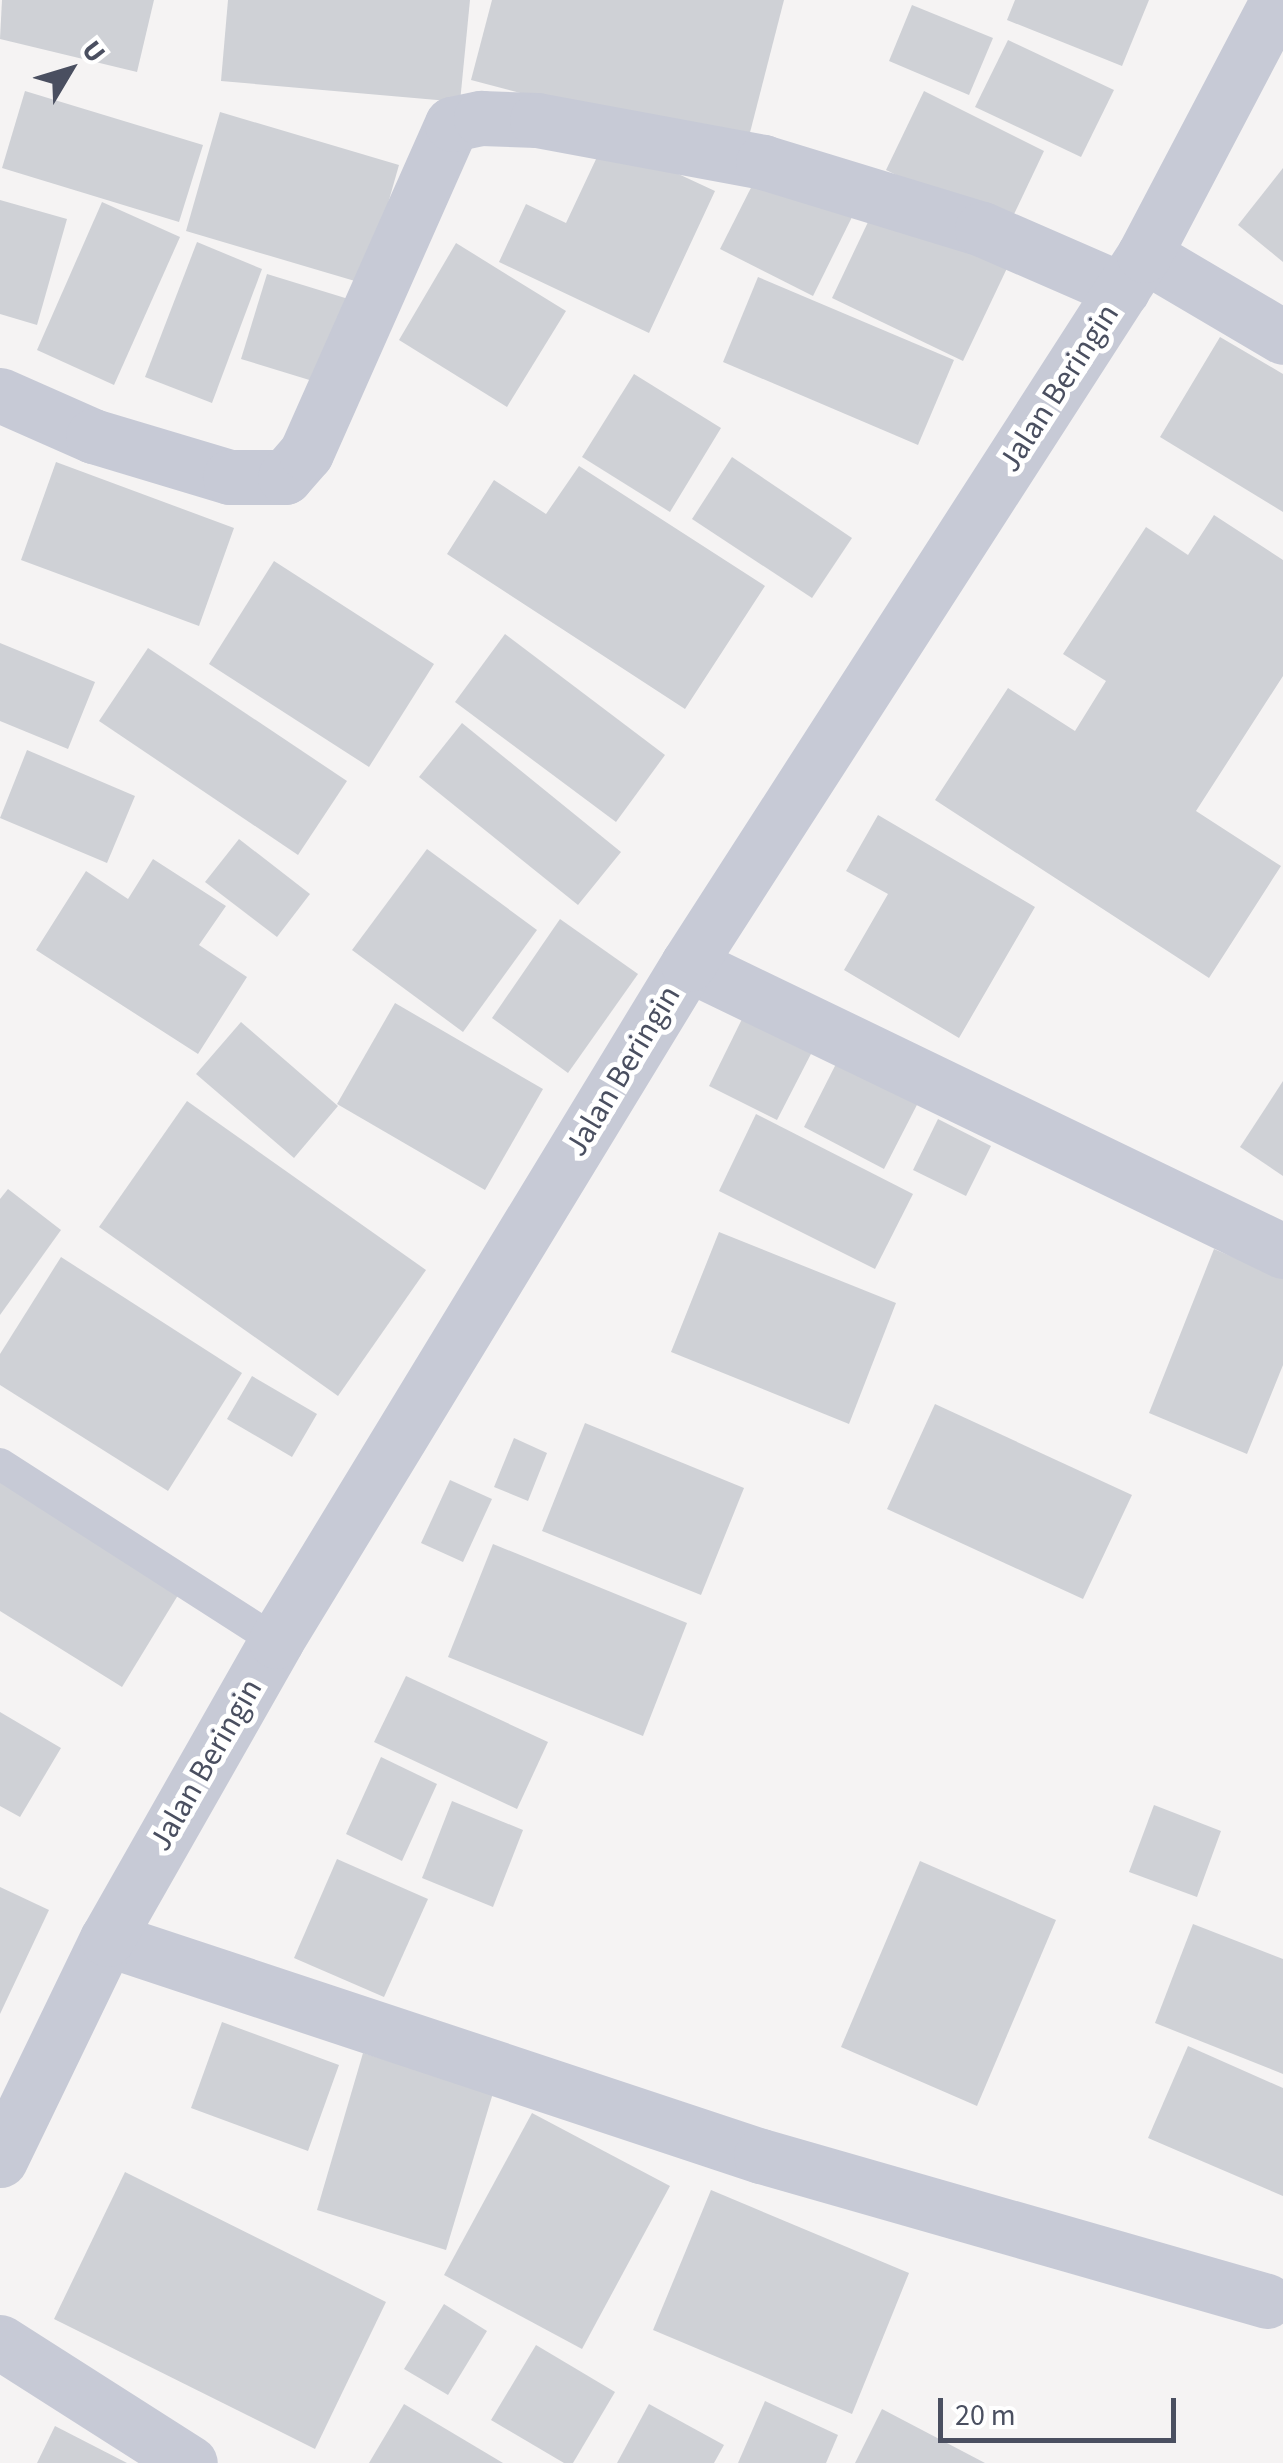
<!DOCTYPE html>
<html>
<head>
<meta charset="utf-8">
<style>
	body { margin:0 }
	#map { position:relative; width:1283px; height:2463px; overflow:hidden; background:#f5f3f3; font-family:"Source Sans 3",sans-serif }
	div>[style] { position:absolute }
	.building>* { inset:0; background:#cfd1d6 }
	.service>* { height:32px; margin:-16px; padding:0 16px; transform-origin:16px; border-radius:16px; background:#c7cad6 }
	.minor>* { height:55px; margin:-27.5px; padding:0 27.5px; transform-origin:27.5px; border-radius:27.5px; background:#c7cad6 }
	.tertiary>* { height:55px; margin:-27.5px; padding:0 27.5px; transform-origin:27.5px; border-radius:27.5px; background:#c7cad6 }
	span { translate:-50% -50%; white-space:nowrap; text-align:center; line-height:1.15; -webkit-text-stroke:10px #fff; paint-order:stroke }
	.street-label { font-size:32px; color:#4a4f60 }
	.north { position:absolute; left:20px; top:20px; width:100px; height:100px; -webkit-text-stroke:8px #fff; paint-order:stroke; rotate:52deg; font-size:28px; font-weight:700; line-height:40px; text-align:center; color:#4a4f60 }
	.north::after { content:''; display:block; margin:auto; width:35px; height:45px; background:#4a4f60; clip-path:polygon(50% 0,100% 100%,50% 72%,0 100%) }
	.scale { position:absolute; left:938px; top:2398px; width:238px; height:45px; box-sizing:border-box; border:5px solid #4a4f60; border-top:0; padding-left:12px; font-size:30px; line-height:35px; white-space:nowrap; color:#4a4f60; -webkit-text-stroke:8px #fff; paint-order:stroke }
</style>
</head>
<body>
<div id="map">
	<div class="building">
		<i style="clip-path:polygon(2px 0,154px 0,137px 72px,0 39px)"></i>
		<i style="clip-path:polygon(228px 0,470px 0,460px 102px,221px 81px)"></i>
		<i style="clip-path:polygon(492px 0,784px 0,745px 152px,471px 80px)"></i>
		<i style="clip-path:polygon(1015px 0,1149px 0,1122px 66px,1007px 20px)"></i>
		<i style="clip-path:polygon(912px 5px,993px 38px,969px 95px,889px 61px)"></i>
		<i style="clip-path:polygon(1008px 40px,1114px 90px,1081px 157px,975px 107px)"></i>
		<i style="clip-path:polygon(25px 91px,203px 145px,179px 222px,2px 168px)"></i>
		<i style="clip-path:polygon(924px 91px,1044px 151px,1007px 229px,886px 170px)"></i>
		<i style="clip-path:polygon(220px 112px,399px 165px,365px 284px,186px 231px)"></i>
		<i style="clip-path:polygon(605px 140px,715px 191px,649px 333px,499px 262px,526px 204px,566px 223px)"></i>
		<i style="clip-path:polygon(762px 166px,854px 213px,813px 296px,720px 249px)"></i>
		<i style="clip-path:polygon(1283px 168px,1283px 262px,1238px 225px)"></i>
		<i style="clip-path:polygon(0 200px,67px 219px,37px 325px,0 314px)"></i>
		<i style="clip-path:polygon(878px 201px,1009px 264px,963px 361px,832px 298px)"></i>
		<i style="clip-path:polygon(102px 202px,180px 237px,114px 385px,37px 350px)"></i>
		<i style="clip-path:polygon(197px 242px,262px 269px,212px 403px,145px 377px)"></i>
		<i style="clip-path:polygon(456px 243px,566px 311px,507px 407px,399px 340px)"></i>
		<i style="clip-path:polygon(267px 274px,355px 301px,329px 386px,241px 359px)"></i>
		<i style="clip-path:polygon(758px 277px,954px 360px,918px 445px,723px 362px)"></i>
		<i style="clip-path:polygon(1220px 337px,1283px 374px,1283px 512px,1160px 437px)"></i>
		<i style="clip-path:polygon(634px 374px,721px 428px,670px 512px,582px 457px)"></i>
		<i style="clip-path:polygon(732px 457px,852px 538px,812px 598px,692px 519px)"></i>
		<i style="clip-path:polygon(56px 462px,234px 528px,199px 626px,21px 560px)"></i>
		<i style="clip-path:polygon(579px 466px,765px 586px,685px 709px,447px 554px,494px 480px,546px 514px)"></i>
		<i style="clip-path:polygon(1214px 515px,1283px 560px,1283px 676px,1196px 811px,1281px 866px,1209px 978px,935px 800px,1008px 688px,1075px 731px,1106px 681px,1063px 654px,1146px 527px,1188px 555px)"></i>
		<i style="clip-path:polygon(274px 561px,434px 664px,369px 767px,209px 664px)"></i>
		<i style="clip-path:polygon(505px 634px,665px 755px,616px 822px,455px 702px)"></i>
		<i style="clip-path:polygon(0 643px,95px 682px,68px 749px,0 721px)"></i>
		<i style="clip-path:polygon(148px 648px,347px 781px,298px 855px,99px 721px)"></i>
		<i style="clip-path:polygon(462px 723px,621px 852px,578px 905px,419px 777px)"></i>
		<i style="clip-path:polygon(27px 750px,135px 796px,107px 863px,0 818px)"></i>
		<i style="clip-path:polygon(878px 815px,1035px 907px,959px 1038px,844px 970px,888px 894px,846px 871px)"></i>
		<i style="clip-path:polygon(239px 839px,310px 894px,277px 937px,205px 882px)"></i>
		<i style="clip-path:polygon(427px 849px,537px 930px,463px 1032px,352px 950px)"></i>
		<i style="clip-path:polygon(153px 859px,226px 906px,199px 945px,247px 977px,198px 1054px,36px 950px,86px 871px,128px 899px)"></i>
		<i style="clip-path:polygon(560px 919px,638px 974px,568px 1073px,492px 1018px)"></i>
		<i style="clip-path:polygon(395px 1003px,543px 1089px,485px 1190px,337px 1104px)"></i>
		<i style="clip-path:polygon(744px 1015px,813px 1050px,777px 1120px,709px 1086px)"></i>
		<i style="clip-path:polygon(241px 1022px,338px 1106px,294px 1158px,196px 1074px)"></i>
		<i style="clip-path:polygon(839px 1058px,920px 1099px,884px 1169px,804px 1127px)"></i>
		<i style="clip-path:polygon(1283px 1081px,1283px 1176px,1240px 1147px)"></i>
		<i style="clip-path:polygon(187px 1101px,426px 1270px,338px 1396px,99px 1227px)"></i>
		<i style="clip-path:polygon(756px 1114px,913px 1194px,875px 1269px,719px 1191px)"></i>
		<i style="clip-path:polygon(938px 1119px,991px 1146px,966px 1196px,913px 1170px)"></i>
		<i style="clip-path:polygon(8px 1189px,61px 1230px,0 1315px,0 1199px)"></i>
		<i style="clip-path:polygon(719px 1232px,896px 1303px,849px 1424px,671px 1352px)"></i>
		<i style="clip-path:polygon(1214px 1249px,1283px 1278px,1283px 1365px,1247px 1454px,1149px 1413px)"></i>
		<i style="clip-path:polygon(61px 1257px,242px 1373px,168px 1491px,0 1385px,0 1354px)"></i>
		<i style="clip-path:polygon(252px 1376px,317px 1414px,292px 1457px,227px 1419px)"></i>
		<i style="clip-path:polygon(935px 1404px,1132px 1495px,1083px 1599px,887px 1509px)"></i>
		<i style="clip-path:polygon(585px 1423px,744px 1488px,701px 1595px,542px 1531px)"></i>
		<i style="clip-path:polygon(514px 1438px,547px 1453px,528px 1501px,494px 1487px)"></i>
		<i style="clip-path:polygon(0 1474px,183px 1587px,122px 1687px,0 1611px)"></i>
		<i style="clip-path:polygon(450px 1480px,492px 1499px,463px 1562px,421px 1543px)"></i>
		<i style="clip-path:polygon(493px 1544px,687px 1623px,643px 1736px,448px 1657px)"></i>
		<i style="clip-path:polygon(406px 1676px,548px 1742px,517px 1809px,374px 1742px)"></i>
		<i style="clip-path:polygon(0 1712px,61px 1748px,20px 1817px,0 1806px)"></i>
		<i style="clip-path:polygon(381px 1757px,437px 1784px,402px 1861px,346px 1834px)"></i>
		<i style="clip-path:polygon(452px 1801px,523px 1830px,493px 1907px,422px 1878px)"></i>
		<i style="clip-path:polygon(1154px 1805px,1221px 1831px,1197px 1897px,1129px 1872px)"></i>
		<i style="clip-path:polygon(337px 1859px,428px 1899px,384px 1997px,294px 1958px)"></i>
		<i style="clip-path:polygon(920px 1861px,1056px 1920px,977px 2106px,841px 2047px)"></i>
		<i style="clip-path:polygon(0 1887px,49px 1910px,0 2014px)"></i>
		<i style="clip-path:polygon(1193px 1924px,1283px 1959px,1283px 2074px,1155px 2023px)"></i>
		<i style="clip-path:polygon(222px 2022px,339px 2065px,308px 2151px,191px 2108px)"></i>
		<i style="clip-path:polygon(1188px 2046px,1283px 2088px,1283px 2196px,1148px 2138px)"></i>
		<i style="clip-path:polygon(363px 2053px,493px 2093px,446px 2250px,317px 2210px)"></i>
		<i style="clip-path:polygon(532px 2113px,670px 2186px,582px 2349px,444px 2275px)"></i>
		<i style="clip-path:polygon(125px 2172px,386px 2302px,315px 2449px,54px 2319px)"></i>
		<i style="clip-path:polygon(711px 2190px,909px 2273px,852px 2414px,653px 2330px)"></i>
		<i style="clip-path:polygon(444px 2304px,487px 2331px,448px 2395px,404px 2369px)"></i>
		<i style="clip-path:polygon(536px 2345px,615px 2392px,573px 2463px,564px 2463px,491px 2420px)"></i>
		<i style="clip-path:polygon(765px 2401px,838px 2435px,826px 2463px,738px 2463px)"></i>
		<i style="clip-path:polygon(404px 2404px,503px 2463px,369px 2463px)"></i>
		<i style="clip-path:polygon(649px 2404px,724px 2445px,714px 2463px,617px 2463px)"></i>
		<i style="clip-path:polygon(882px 2409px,985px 2463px,855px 2463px)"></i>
		<i style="clip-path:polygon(55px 2426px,127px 2463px,37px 2463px)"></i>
	</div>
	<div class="service">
		<i style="left:0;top:1464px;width:328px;rotate:32.7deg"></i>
	</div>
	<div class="minor">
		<i style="left:1144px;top:255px;width:161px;rotate:30.5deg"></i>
		<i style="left:0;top:395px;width:102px;rotate:23.8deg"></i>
		<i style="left:93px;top:436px;width:143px;rotate:16.7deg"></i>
		<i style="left:230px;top:477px;width:55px"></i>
		<i style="left:285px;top:477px;width:32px;rotate:-49deg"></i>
		<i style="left:306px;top:453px;width:360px;rotate:-66.1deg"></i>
		<i style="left:452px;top:124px;width:30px;rotate:-12deg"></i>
		<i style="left:481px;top:118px;width:56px;rotate:2deg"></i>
		<i style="left:537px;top:120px;width:230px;rotate:10.5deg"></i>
		<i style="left:763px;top:162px;width:229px;rotate:17deg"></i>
		<i style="left:982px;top:229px;width:153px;rotate:23.5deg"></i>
		<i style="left:688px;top:964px;width:661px;rotate:25.75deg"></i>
		<i style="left:107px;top:1939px;width:689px;rotate:18.36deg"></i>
		<i style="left:761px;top:2156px;width:526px;rotate:15.99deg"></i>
		<i style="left:0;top:2342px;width:225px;rotate:32.5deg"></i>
	</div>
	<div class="tertiary">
		<i style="left:0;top:2160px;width:246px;rotate:-64.2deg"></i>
		<i style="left:107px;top:1939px;width:343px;rotate:-60.4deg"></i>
		<i style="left:276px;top:1641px;width:793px;rotate:-58.68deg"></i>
		<i style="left:688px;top:964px;width:843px;rotate:-57.25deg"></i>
		<i style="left:1144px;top:255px;width:288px;rotate:-62.3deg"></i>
	</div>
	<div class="street-label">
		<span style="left:1059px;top:388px;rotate:-57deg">Jalan Beringin</span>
		<span style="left:623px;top:1071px;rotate:-59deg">Jalan Beringin</span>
		<span style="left:206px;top:1765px;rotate:-60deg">Jalan Beringin</span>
	</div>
	<div class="north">U</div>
	<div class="scale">20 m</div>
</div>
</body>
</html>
